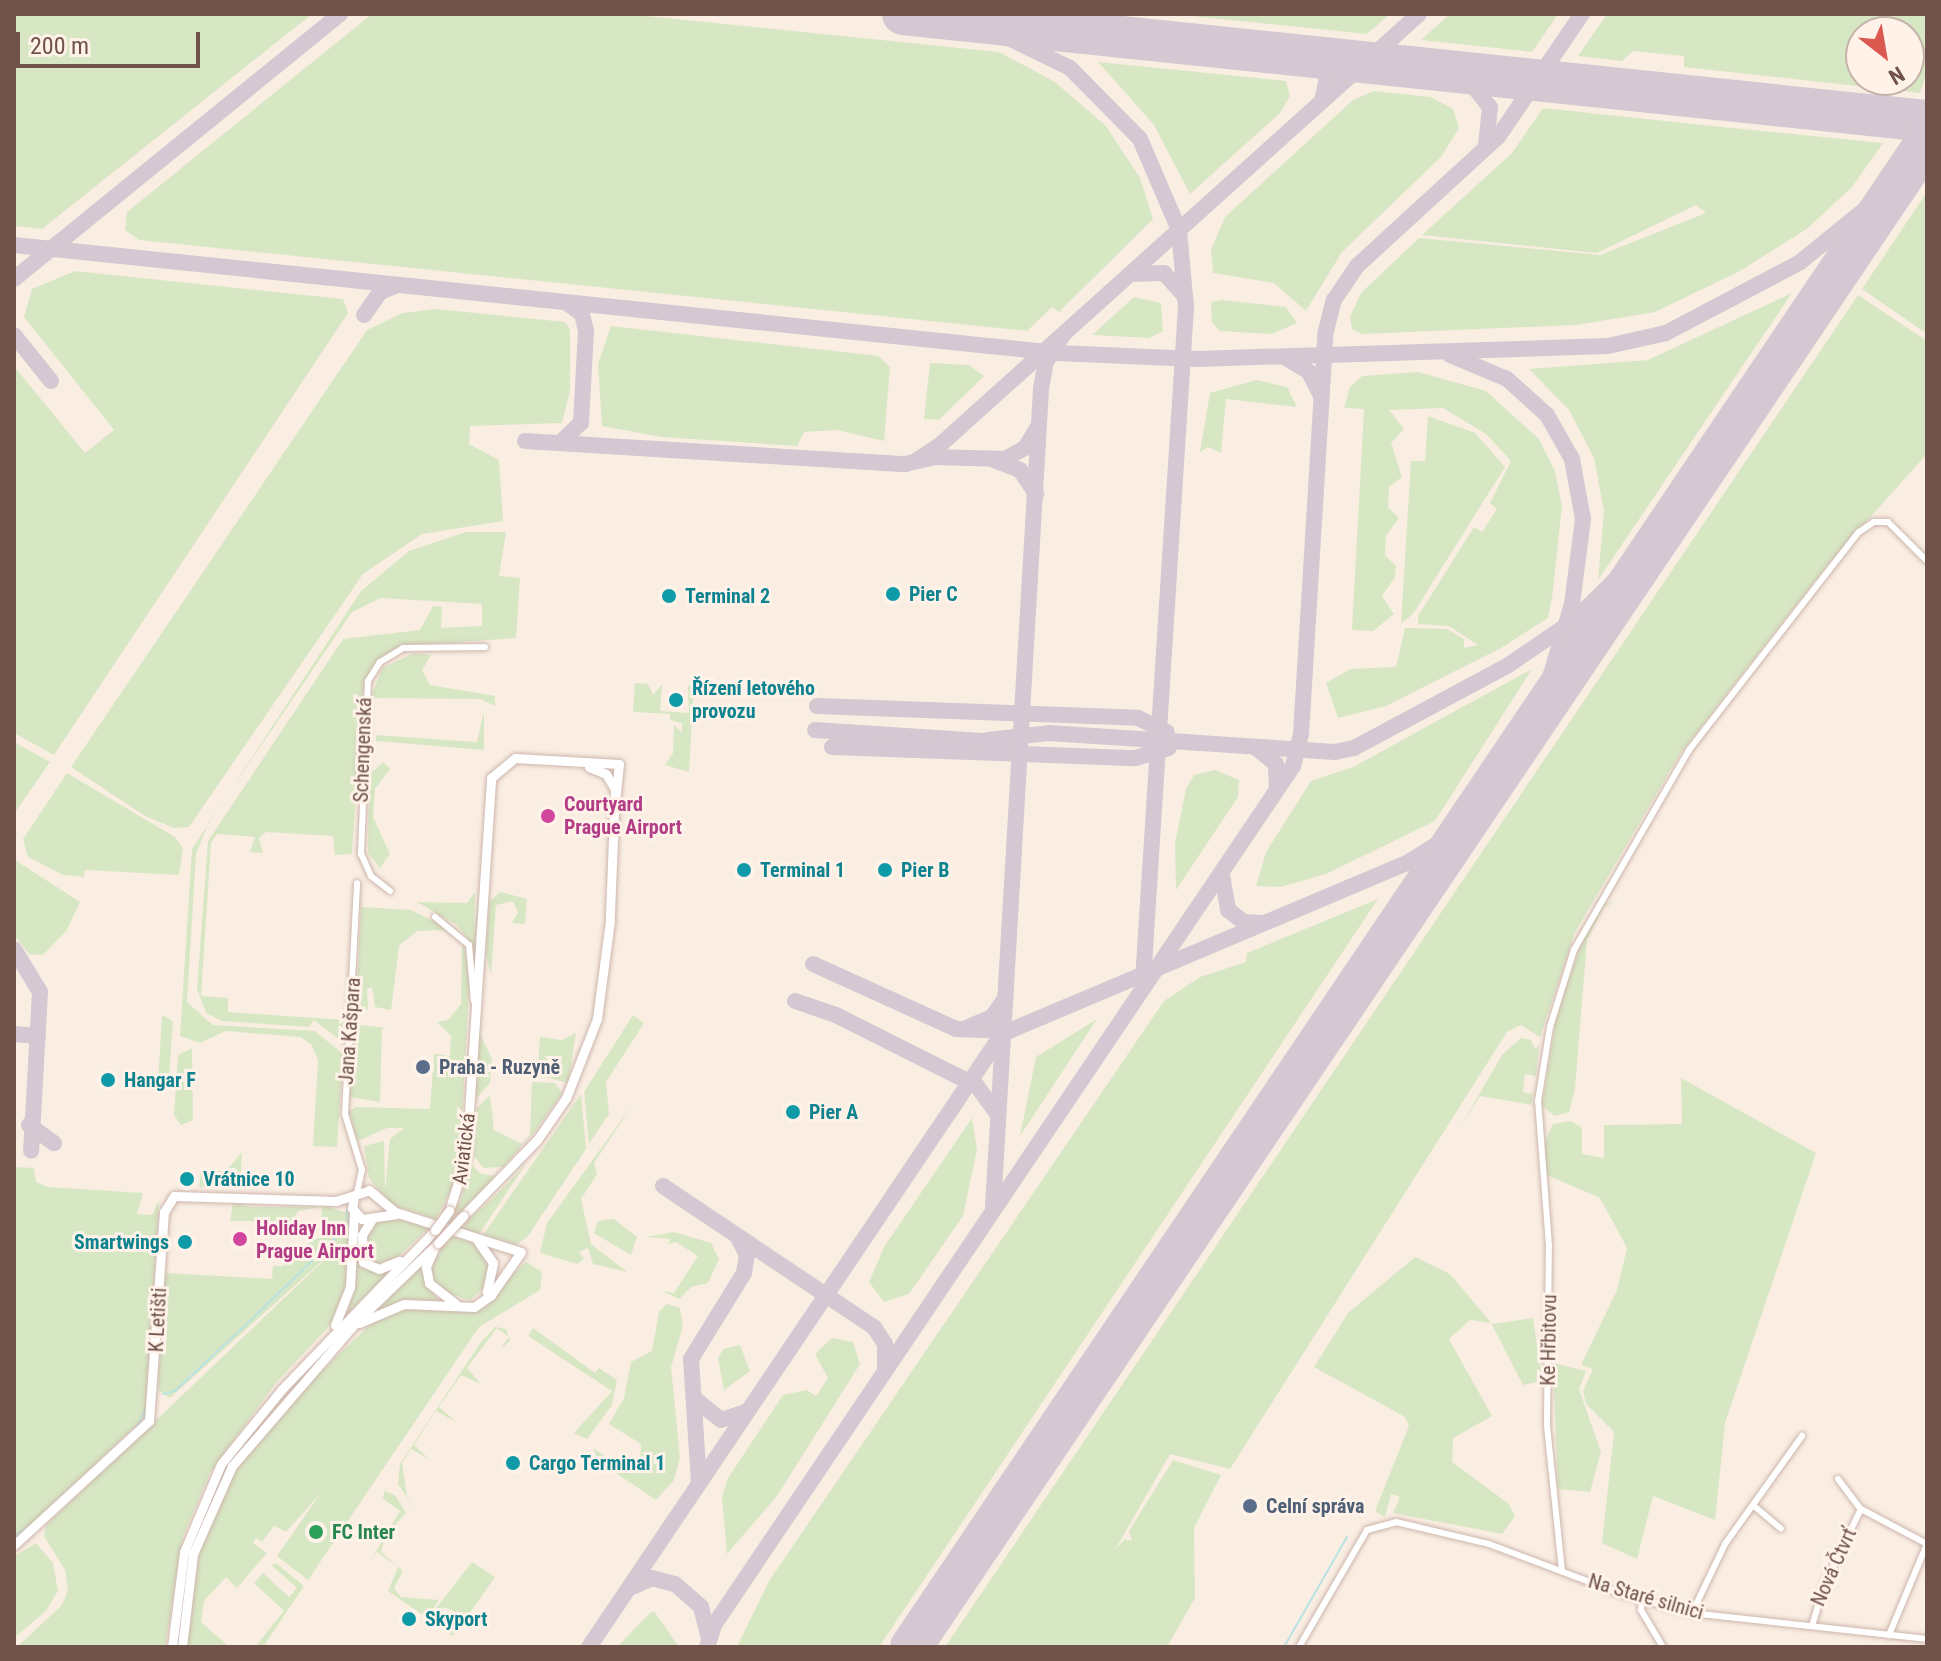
<!DOCTYPE html>
<html>
<head>
<meta charset="utf-8">
<style>
	body { margin:0 }
	#map { position:relative; width:1941px; height:1661px; overflow:hidden; background:#faeee3; font-family:"Roboto Condensed",sans-serif }
	div>[style] { position:absolute }
	.green>* { inset:0; background:#d7e7c3 }
	.stream>* { height:2px; margin:-1px; padding:0 1px; transform-origin:1px; border-radius:1px; background:#b9e2e2 }
	.taxiway>* { height:16px; margin:-8px; padding:0 8px; transform-origin:8px; border-radius:8px; background:#d4c8d2 }
	.runway>* { height:42px; margin:-21px; padding:0 21px; transform-origin:21px; border-radius:21px; background:#d4c8d2 }
	.roads { filter:drop-shadow(0 0 2px #cdb6ad) drop-shadow(0 0 2px #cdb6ad) }
	.street>* { height:6px; margin:-3px; padding:0 3px; transform-origin:3px; border-radius:3px; background:#fff }
	.secondary>* { height:9px; margin:-4.5px; padding:0 4.5px; transform-origin:4.5px; border-radius:4.5px; background:#fff }
	.bridges { filter:drop-shadow(0 0 2px #cfb5ab) drop-shadow(0 0 2px #cfb5ab) }
	.secondary-bridge>* { height:9px; margin:-4.5px; padding:0 4.5px; transform-origin:4.5px; border-radius:4.5px; background:#fff }
	.dots>* { width:22px; height:22px; translate:-50% -50%; box-sizing:border-box; border:4px solid #fef2e9; border-radius:50% }
	span { translate:-50% -50%; white-space:nowrap; text-align:center; line-height:1.15; -webkit-text-stroke:6px #fef2e9; paint-order:stroke }
	.culture-label { font-size:20px; color:#0d838f; font-weight:700 }
	.left { translate:0 -50%; text-align:left }
	.right { translate:-100% -50%; text-align:right }
	.street-label { font-size:20px; color:#70524b }
	.hotel-label { font-size:20px; color:#b23c85; font-weight:700 }
	.service-label { font-size:20px; color:#4e5e75; font-weight:700 }
	.leisure-label { font-size:20px; color:#27864d; font-weight:700 }
	.frame { position:absolute; inset:0; border:16px solid #70524b; pointer-events:none }
	.north { position:absolute; left:1845px; top:16px; width:80px; height:80px; box-sizing:border-box; background:#fef2e9; border:2px solid #c5b2aa; border-radius:50%; rotate:149deg; font-size:22px; font-weight:700; line-height:32px; text-align:center; color:#70524b }
	.north::after { content:''; display:block; margin:auto; width:28px; height:36px; background:#dc5950; clip-path:polygon(50% 0,100% 100%,50% 72%,0 100%) }
	.scale { position:absolute; left:16px; top:32px; width:184px; height:36px; box-sizing:border-box; border:4px solid #70524b; border-top:0; padding-left:10px; font-size:24px; line-height:28px; white-space:nowrap; color:#70524b; -webkit-text-stroke:6px #fef2e9; paint-order:stroke }
</style>
</head>
<body>
<div id="map">
	<div class="green">
		<i style="clip-path:polygon(14px 14px,312px 14px,42px 229px,14px 226px)"></i>
		<i style="clip-path:polygon(372px 14px,627px 14px,999px 52px,1055px 82px,1106px 126px,1140px 178px,1153px 219px,1059px 312px,1052px 307px,1027px 331px,139px 240px,125px 230px,127px 212px)"></i>
		<i style="clip-path:polygon(1171px 14px,1390px 14px,1367px 34px)"></i>
		<i style="clip-path:polygon(1450px 14px,1558px 14px,1532px 52px,1421px 40px)"></i>
		<i style="clip-path:polygon(evenodd,1607px 14px,1927px 14px,1927px 73px,1920px 93px,1684px 67px,1684px 56px,1633px 51px,1622px 61px,1578px 56px,1607px 14px,1861px 32px,1909px 32px,1909px 80px,1861px 80px,1861px 32px)"></i>
		<i style="clip-path:polygon(1098px 62px,1286px 81px,1290px 96px,1280px 113px,1190px 194px,1154px 125px)"></i>
		<i style="clip-path:polygon(1374px 91px,1431px 97px,1453px 109px,1459px 128px,1441px 157px,1342px 252px,1306px 311px,1274px 283px,1213px 273px,1211px 250px,1225px 217px,1353px 100px)"></i>
		<i style="clip-path:polygon(1543px 108px,1712px 126px,1883px 143px,1852px 187px,1808px 228px,1740px 271px,1655px 312px,1576px 325px,1362px 334px,1352px 329px,1350px 317px,1361px 293px,1419px 238px,1600px 255px,1706px 213px,1696px 205px,1597px 253px,1422px 235px,1512px 153px)"></i>
		<i style="clip-path:polygon(1927px 192px,1927px 334px,1862px 289px)"></i>
		<i style="clip-path:polygon(75px 271px,343px 299px,348px 313px,54px 755px,14px 733px,14px 366px,85px 453px,114px 430px,24px 317px,32px 289px)"></i>
		<i style="clip-path:polygon(1792px 293px,1598px 580px,1604px 511px,1594px 458px,1569px 410px,1529px 369px,1648px 360px)"></i>
		<i style="clip-path:polygon(1858px 295px,1927px 341px,1927px 454px,1828px 564px,1680px 754px,1575px 932px,1540px 1037px,1521px 1025px,1507px 1032px,1230px 1469px,1170px 1454px,1115px 1550px,1125px 1539px,1132px 1541px,1129px 1531px,1173px 1460px,1221px 1475px,1194px 1528px,1195px 1598px,1167px 1647px,945px 1647px)"></i>
		<i style="clip-path:polygon(1134px 297px,1161px 303px,1163px 331px,1149px 338px,1092px 335px)"></i>
		<i style="clip-path:polygon(1222px 300px,1286px 307px,1297px 323px,1272px 334px,1220px 331px,1212px 322px,1211px 302px)"></i>
		<i style="clip-path:polygon(436px 309px,565px 322px,570px 330px,570px 391px,562px 423px,470px 426px,469px 444px,499px 460px,503px 521px,422px 534px,363px 574px,189px 827px,174px 828px,145px 816px,71px 767px,367px 330px,403px 313px)"></i>
		<i style="clip-path:polygon(611px 326px,879px 356px,890px 367px,884px 441px,837px 430px,804px 432px,797px 446px,661px 437px,602px 426px,598px 364px)"></i>
		<i style="clip-path:polygon(930px 363px,969px 365px,984px 376px,939px 420px,924px 419px)"></i>
		<i style="clip-path:polygon(1418px 372px,1486px 391px,1539px 439px,1555px 471px,1562px 507px,1552px 598px,1548px 618px,1501px 648px,1386px 706px,1338px 718px,1326px 683px,1350px 669px,1396px 667px,1405px 628px,1447px 629px,1464px 639px,1464px 648px,1478px 645px,1449px 626px,1418px 624px,1418px 616px,1474px 527px,1482px 532px,1497px 509px,1490px 503px,1511px 461px,1486px 434px,1443px 408px,1389px 410px,1404px 429px,1391px 443px,1402px 477px,1389px 487px,1388px 507px,1399px 518px,1386px 536px,1385px 555px,1396px 566px,1395px 577px,1382px 596px,1394px 614px,1373px 631px,1352px 630px,1364px 409px,1344px 408px,1350px 387px,1362px 376px)"></i>
		<i style="clip-path:polygon(1256px 380px,1287px 387px,1297px 407px,1226px 399px,1221px 453px,1208px 447px,1200px 452px,1210px 393px)"></i>
		<i style="clip-path:polygon(1428px 416px,1475px 433px,1505px 467px,1413px 614px,1401px 623px,1411px 461px,1425px 461px)"></i>
		<i style="clip-path:polygon(466px 532px,506px 532px,499px 576px,520px 578px,516px 638px,401px 646px,375px 664px,363px 690px,352px 854px,335px 855px,333px 836px,266px 832px,259px 838px,263px 853px,250px 852px,255px 837px,217px 834px,211px 843px,201px 996px,228px 998px,228px 1012px,345px 1020px,344px 1043px,314px 1020px,309px 1027px,222px 1021px,206px 1013px,197px 989px,208px 841px,343px 639px,420px 630px,433px 606px,442px 607px,441px 628px,482px 626px,482px 604px,381px 598px,352px 612px,209px 822px,196px 854px,187px 1002px,213px 1025px,315px 1031px,343px 1054px,337px 1147px,313px 1146px,318px 1060px,311px 1044px,300px 1037px,226px 1031px,200px 1043px,180px 1036px,192px 849px,361px 591px,409px 551px)"></i>
		<i style="clip-path:polygon(414px 653px,431px 655px,422px 670px,430px 685px,495px 696px,495px 706px,481px 699px,371px 698px,382px 668px)"></i>
		<i style="clip-path:polygon(1532px 669px,1435px 821px,1326px 874px,1280px 887px,1256px 886px,1266px 852px,1311px 781px,1353px 767px)"></i>
		<i style="clip-path:polygon(635px 683px,648px 684px,653px 695px,662px 684px,660px 711px,689px 713px,688px 685px,694px 686px,689px 772px,665px 765px,673px 753px,674px 725px,682px 733px,682px 723px,670px 720px,670px 714px,633px 712px)"></i>
		<i style="clip-path:polygon(484px 711px,484px 750px,376px 741px,376px 735px,477px 742px)"></i>
		<i style="clip-path:polygon(14px 742px,50px 762px,14px 814px)"></i>
		<i style="clip-path:polygon(383px 762px,390px 769px,375px 789px,373px 817px,390px 854px,380px 868px,368px 853px,369px 775px)"></i>
		<i style="clip-path:polygon(1215px 770px,1239px 780px,1238px 797px,1176px 890px,1175px 843px,1186px 789px,1194px 775px)"></i>
		<i style="clip-path:polygon(67px 773px,175px 837px,183px 849px,179px 875px,85px 870px,84px 877px,63px 875px,28px 857px,23px 839px)"></i>
		<i style="clip-path:polygon(15px 860px,80px 902px,67px 930px,43px 955px,29px 954px,14px 935px)"></i>
		<i style="clip-path:polygon(479px 890px,475px 948px,457px 925px,417px 902px,467px 903px,475px 892px,474px 934px)"></i>
		<i style="clip-path:polygon(500px 892px,527px 899px,525px 924px,512px 923px,518px 912px,513px 901px,496px 905px,491px 975px,486px 955px,489px 902px)"></i>
		<i style="clip-path:polygon(1378px 899px,879px 1647px,737px 1647px,769px 1581px,1164px 1001px,1200px 977px,1246px 962px,1247px 953px)"></i>
		<i style="clip-path:polygon(1617px 902px,1604px 906px,1587px 940px,1575px 1089px,1569px 1112px,1554px 1116px,1542px 1105px,1558px 1008px,1588px 926px,1604px 904px)"></i>
		<i style="clip-path:polygon(361px 907px,411px 910px,452px 930px,417px 931px,399px 946px,391px 1010px,375px 1007px,372px 987px,367px 989px,368px 1009px,356px 1009px)"></i>
		<i style="clip-path:polygon(462px 942px,470px 968px,459px 1175px,436px 1219px,392px 1205px,369px 1178px,364px 1146px,384px 1141px,385px 1190px,390px 1139px,404px 1128px,387px 1128px,358px 1141px,348px 1112px,356px 1107px,430px 1109px,434px 1054px,450px 1056px,451px 1036px,437px 1022px,448px 1020px,461px 1004px)"></i>
		<i style="clip-path:polygon(162px 1015px,173px 1021px,169px 1077px,158px 1083px)"></i>
		<i style="clip-path:polygon(633px 1015px,644px 1023px,606px 1082px,609px 1114px,589px 1144px,584px 1092px)"></i>
		<i style="clip-path:polygon(1097px 1019px,1020px 1136px,1036px 1057px)"></i>
		<i style="clip-path:polygon(360px 1025px,387px 1028px,382px 1029px,380px 1102px,349px 1097px,353px 1030px)"></i>
		<i style="clip-path:polygon(479px 1032px,492px 1059px,490px 1083px,475px 1100px)"></i>
		<i style="clip-path:polygon(576px 1033px,568px 1083px,537px 1075px,540px 1037px,562px 1040px)"></i>
		<i style="clip-path:polygon(1521px 1038px,1531px 1040px,1535px 1049px,1539px 1045px,1536px 1076px,1525px 1074px,1523px 1092px,1533px 1094px,1532px 1105px,1480px 1096px,1459px 1129px,1502px 1055px)"></i>
		<i style="clip-path:polygon(192px 1048px,193px 1120px,181px 1125px,174px 1115px,178px 1055px)"></i>
		<i style="clip-path:polygon(1681px 1078px,1816px 1153px,1725px 1423px,1715px 1520px,1653px 1496px,1637px 1559px,1602px 1543px,1614px 1432px,1586px 1404px,1583px 1391px,1593px 1369px,1581px 1365px,1617px 1290px,1627px 1248px,1600px 1198px,1547px 1175px,1543px 1146px,1553px 1124px,1571px 1121px,1582px 1128px,1582px 1154px,1604px 1158px,1604px 1125px,1682px 1124px)"></i>
		<i style="clip-path:polygon(532px 1082px,555px 1083px,562px 1093px,536px 1130px,503px 1167px,483px 1168px,474px 1156px,477px 1108px,490px 1095px,494px 1130px,522px 1144px,530px 1135px)"></i>
		<i style="clip-path:polygon(581px 1094px,586px 1149px,528px 1236px,516px 1245px,483px 1235px)"></i>
		<i style="clip-path:polygon(634px 1103px,594px 1163px,597px 1174px,581px 1199px,591px 1244px,627px 1272px,593px 1264px,588px 1248px,579px 1252px,584px 1259px,577px 1264px,540px 1253px,547px 1223px)"></i>
		<i style="clip-path:polygon(972px 1118px,977px 1150px,963px 1216px,909px 1294px,884px 1302px,869px 1282px,884px 1247px)"></i>
		<i style="clip-path:polygon(242px 1152px,240px 1189px,199px 1187px,201px 1171px,226px 1171px)"></i>
		<i style="clip-path:polygon(469px 1162px,481px 1174px,498px 1176px,443px 1228px,461px 1200px)"></i>
		<i style="clip-path:polygon(526px 1164px,479px 1234px,460px 1228px,497px 1194px)"></i>
		<i style="clip-path:polygon(14px 1167px,34px 1168px,36px 1182px,48px 1187px,143px 1193px,137px 1214px,152px 1215px,159px 1200px,146px 1416px,14px 1541px)"></i>
		<i style="clip-path:polygon(233px 1202px,250px 1207px,319px 1207px,298px 1211px,292px 1221px,230px 1221px)"></i>
		<i style="clip-path:polygon(322px 1205px,350px 1214px,347px 1286px,334px 1321px,275px 1384px,210px 1473px,183px 1537px,165px 1647px,17px 1647px,62px 1605px,68px 1590px,65px 1570px,44px 1536px,46px 1525px,341px 1244px,170px 1398px,158px 1390px,164px 1273px,272px 1279px,273px 1266px,284px 1266px,278px 1253px,289px 1254px,291px 1266px,292px 1253px,320px 1237px)"></i>
		<i style="clip-path:polygon(392px 1218px,429px 1227px,393px 1262px,371px 1264px,363px 1254px,365px 1237px,371px 1224px)"></i>
		<i style="clip-path:polygon(614px 1219px,637px 1237px,631px 1255px,594px 1233px,598px 1221px)"></i>
		<i style="clip-path:polygon(674px 1232px,711px 1243px,719px 1259px,708px 1283px,691px 1287px,679px 1299px,662px 1291px,674px 1293px,698px 1256px,676px 1242px,668px 1244px,670px 1239px,647px 1237px)"></i>
		<i style="clip-path:polygon(452px 1235px,480px 1247px,489px 1264px,484px 1288px,470px 1300px,435px 1289px,429px 1268px)"></i>
		<i style="clip-path:polygon(1415px 1257px,1450px 1274px,1492px 1324px,1533px 1318px,1542px 1381px,1523px 1385px,1491px 1323px,1470px 1320px,1449px 1339px,1492px 1416px,1453px 1438px,1452px 1462px,1509px 1504px,1515px 1516px,1502px 1534px,1393px 1513px,1400px 1497px,1391px 1494px,1385px 1517px,1375px 1511px,1409px 1426px,1405px 1417px,1314px 1367px,1348px 1313px)"></i>
		<i style="clip-path:polygon(357px 1258px,368px 1269px,389px 1273px,347px 1315px)"></i>
		<i style="clip-path:polygon(526px 1262px,542px 1272px,540px 1290px,479px 1327px,308px 1580px,277px 1556px,320px 1494px,286px 1532px,274px 1526px,262px 1542px,256px 1538px,253px 1543px,267px 1553px,237px 1588px,226px 1577px,204px 1601px,201px 1622px,229px 1647px,186px 1647px,201px 1543px,238px 1463px,292px 1399px,377px 1318px,406px 1308px,474px 1309px)"></i>
		<i style="clip-path:polygon(423px 1263px,426px 1286px,442px 1303px,377px 1310px)"></i>
		<i style="clip-path:polygon(667px 1304px,680px 1308px,683px 1326px,671px 1367px,680px 1458px,674px 1480px,656px 1500px,598px 1461px,593px 1448px,624px 1469px,640px 1462px,641px 1444px,609px 1424px,624px 1398px,631px 1362px,652px 1351px,659px 1312px)"></i>
		<i style="clip-path:polygon(495px 1327px,506px 1329px,510px 1341px,500px 1349px,509px 1337px,497px 1328px,467px 1368px,481px 1384px,461px 1375px,439px 1407px,456px 1422px,436px 1411px,414px 1445px,430px 1460px,411px 1449px,402px 1463px,407px 1496px,417px 1512px,398px 1484px,400px 1464px,481px 1342px)"></i>
		<i style="clip-path:polygon(533px 1328px,595px 1373px,599px 1368px,617px 1380px,612px 1405px,587px 1439px,574px 1433px,612px 1391px,528px 1336px)"></i>
		<i style="clip-path:polygon(832px 1338px,853px 1342px,860px 1364px,777px 1496px,727px 1554px,722px 1497px,728px 1478px,783px 1395px,807px 1390px,816px 1396px,828px 1378px,815px 1354px)"></i>
		<i style="clip-path:polygon(740px 1345px,750px 1371px,724px 1390px,718px 1359px,723px 1349px)"></i>
		<i style="clip-path:polygon(1553px 1363px,1586px 1371px,1579px 1389px,1601px 1452px,1590px 1492px,1558px 1489px)"></i>
		<i style="clip-path:polygon(384px 1491px,395px 1495px,406px 1513px,385px 1536px,381px 1552px,403px 1571px,394px 1588px,401px 1597px,439px 1600px,427px 1618px,388px 1591px,398px 1567px,377px 1552px,371px 1560px,400px 1511px,383px 1499px)"></i>
		<i style="clip-path:polygon(36px 1543px,53px 1563px,58px 1591px,46px 1611px,14px 1638px,14px 1556px)"></i>
		<i style="clip-path:polygon(472px 1562px,495px 1577px,467px 1617px,444px 1607px,441px 1614px,458px 1627px,453px 1636px,429px 1617px)"></i>
		<i style="clip-path:polygon(276px 1563px,304px 1586px,263px 1647px,255px 1647px,284px 1611px,254px 1583px,263px 1573px,289px 1597px,297px 1588px,271px 1565px)"></i>
		<i style="clip-path:polygon(654px 1611px,679px 1647px,617px 1647px,650px 1613px)"></i>
	</div>
	<div class="stream">
		<i style="left:255px;top:1316px;width:129px;rotate:-44.1deg"></i>
		<i style="left:348px;top:1226px;width:16px;rotate:-94deg"></i>
		<i style="left:163px;top:1394px;width:12px;rotate:-14deg"></i>
		<i style="left:175px;top:1391px;width:107px;rotate:-43.1deg"></i>
		<i style="left:136px;top:1428px;width:21px;rotate:-62deg"></i>
		<i style="left:14px;top:1537px;width:15px;rotate:-37deg"></i>
		<i style="left:1284px;top:1647px;width:127px;rotate:-60.2deg"></i>
	</div>
	<div class="taxiway">
		<i style="left:893px;top:14px;width:96px;rotate:8.4deg"></i>
		<i style="left:988px;top:28px;width:91px;rotate:26deg"></i>
		<i style="left:1070px;top:68px;width:100px;rotate:45.4deg"></i>
		<i style="left:1140px;top:139px;width:99px;rotate:66.8deg"></i>
		<i style="left:1179px;top:230px;width:77px;rotate:84.8deg"></i>
		<i style="left:1186px;top:307px;width:675px;rotate:93.65deg"></i>
		<i style="left:1247px;top:50px;width:69px;rotate:8.4deg"></i>
		<i style="left:1315px;top:60px;width:22px;rotate:56deg"></i>
		<i style="left:1327px;top:78px;width:24px;rotate:102deg"></i>
		<i style="left:1361px;top:70px;width:26px;rotate:-11deg"></i>
		<i style="left:1387px;top:65px;width:81px;rotate:9.2deg"></i>
		<i style="left:1467px;top:78px;width:37px;rotate:52deg"></i>
		<i style="left:1490px;top:107px;width:38px;rotate:96deg"></i>
		<i style="left:1863px;top:235px;width:42px;rotate:-55.6deg"></i>
		<i style="left:14px;top:245px;width:1049px;rotate:5.91deg"></i>
		<i style="left:1057px;top:353px;width:139px;rotate:2.5deg"></i>
		<i style="left:1196px;top:359px;width:412px;rotate:-1.8deg"></i>
		<i style="left:1608px;top:346px;width:59px;rotate:-12.6deg"></i>
		<i style="left:1666px;top:333px;width:150px;rotate:-27.8deg"></i>
		<i style="left:1799px;top:263px;width:97px;rotate:-39.1deg"></i>
		<i style="left:1874px;top:202px;width:82px;rotate:-49.5deg"></i>
		<i style="left:1133px;top:274px;width:31px;rotate:-2deg"></i>
		<i style="left:1164px;top:273px;width:31px;rotate:48deg"></i>
		<i style="left:14px;top:279px;width:420px;rotate:-39.1deg"></i>
		<i style="left:364px;top:315px;width:28px;rotate:-55deg"></i>
		<i style="left:380px;top:292px;width:18px;rotate:-22deg"></i>
		<i style="left:14px;top:335px;width:59px;rotate:51.2deg"></i>
		<i style="left:1286px;top:358px;width:27px;rotate:31deg"></i>
		<i style="left:1309px;top:372px;width:25px;rotate:63deg"></i>
		<i style="left:525px;top:441px;width:381px;rotate:3.5deg"></i>
		<i style="left:905px;top:464px;width:31px;rotate:-13deg"></i>
		<i style="left:935px;top:457px;width:70px;rotate:1.6deg"></i>
		<i style="left:1005px;top:459px;width:23px;rotate:-29deg"></i>
		<i style="left:1025px;top:448px;width:23px;rotate:-59deg"></i>
		<i style="left:561px;top:442px;width:28px;rotate:-44deg"></i>
		<i style="left:581px;top:423px;width:92px;rotate:-86.9deg"></i>
		<i style="left:586px;top:331px;width:17px;rotate:-103deg"></i>
		<i style="left:582px;top:314px;width:17px;rotate:-144deg"></i>
		<i style="left:917px;top:460px;width:27px;rotate:-33deg"></i>
		<i style="left:940px;top:445px;width:644px;rotate:-41.98deg"></i>
		<i style="left:994px;top:460px;width:28px;rotate:21deg"></i>
		<i style="left:1020px;top:470px;width:29px;rotate:56deg"></i>
		<i style="left:817px;top:706px;width:321px;rotate:2.1deg"></i>
		<i style="left:1138px;top:718px;width:32px;rotate:26deg"></i>
		<i style="left:815px;top:730px;width:182px;rotate:3.8deg"></i>
		<i style="left:988px;top:740px;width:61px;rotate:-6.5deg"></i>
		<i style="left:1049px;top:733px;width:287px;rotate:3.8deg"></i>
		<i style="left:1335px;top:752px;width:19px;rotate:-12deg"></i>
		<i style="left:1354px;top:748px;width:174px;rotate:-28.2deg"></i>
		<i style="left:1507px;top:666px;width:80px;rotate:-34.3deg"></i>
		<i style="left:1573px;top:621px;width:110px;rotate:-44.3deg"></i>
		<i style="left:1652px;top:544px;width:102px;rotate:-54.1deg"></i>
		<i style="left:832px;top:747px;width:304px;rotate:2.1deg"></i>
		<i style="left:1136px;top:758px;width:34px;rotate:-17deg"></i>
		<i style="left:1255px;top:747px;width:27px;rotate:39deg"></i>
		<i style="left:1276px;top:764px;width:24px;rotate:88deg"></i>
		<i style="left:1222px;top:875px;width:36px;rotate:80deg"></i>
		<i style="left:1228px;top:910px;width:20px;rotate:37deg"></i>
		<i style="left:1244px;top:922px;width:19px;rotate:3deg"></i>
		<i style="left:14px;top:949px;width:50px;rotate:58.8deg"></i>
		<i style="left:40px;top:992px;width:159px;rotate:93.2deg"></i>
		<i style="left:813px;top:964px;width:157px;rotate:24.4deg"></i>
		<i style="left:956px;top:1029px;width:53px;rotate:2.2deg"></i>
		<i style="left:1009px;top:1031px;width:432px;rotate:-22.9deg"></i>
		<i style="left:1407px;top:863px;width:57px;rotate:-32deg"></i>
		<i style="left:1455px;top:833px;width:86px;rotate:-53.5deg"></i>
		<i style="left:1506px;top:764px;width:90px;rotate:-62.3deg"></i>
		<i style="left:1548px;top:684px;width:84px;rotate:-73.3deg"></i>
		<i style="left:1572px;top:604px;width:86px;rotate:-82.6deg"></i>
		<i style="left:1583px;top:519px;width:61px;rotate:-100.4deg"></i>
		<i style="left:1572px;top:459px;width:51px;rotate:-119.6deg"></i>
		<i style="left:1547px;top:415px;width:54px;rotate:-138deg"></i>
		<i style="left:1507px;top:379px;width:62px;rotate:-157.2deg"></i>
		<i style="left:795px;top:1001px;width:43px;rotate:18.9deg"></i>
		<i style="left:836px;top:1015px;width:158px;rotate:26.7deg"></i>
		<i style="left:977px;top:1086px;width:36px;rotate:54deg"></i>
		<i style="left:966px;top:1028px;width:28px;rotate:-23deg"></i>
		<i style="left:992px;top:1017px;width:24px;rotate:-55deg"></i>
		<i style="left:14px;top:1034px;width:24px;rotate:5deg"></i>
		<i style="left:29px;top:1125px;width:31px;rotate:36deg"></i>
		<i style="left:663px;top:1186px;width:254px;rotate:33.8deg"></i>
		<i style="left:874px;top:1327px;width:20px;rotate:57deg"></i>
		<i style="left:885px;top:1344px;width:24px;rotate:90deg"></i>
		<i style="left:993px;top:1207px;width:819px;rotate:-86.64deg"></i>
		<i style="left:1041px;top:389px;width:27px;rotate:-80deg"></i>
		<i style="left:1046px;top:362px;width:32px;rotate:-58deg"></i>
		<i style="left:695px;top:1399px;width:33px;rotate:39deg"></i>
		<i style="left:721px;top:1420px;width:28px;rotate:-18deg"></i>
		<i style="left:699px;top:1483px;width:124px;rotate:-93.7deg"></i>
		<i style="left:691px;top:1359px;width:101px;rotate:-58.4deg"></i>
		<i style="left:744px;top:1273px;width:18px;rotate:-81deg"></i>
		<i style="left:747px;top:1255px;width:20px;rotate:-117deg"></i>
		<i style="left:630px;top:1588px;width:24px;rotate:-24deg"></i>
		<i style="left:652px;top:1578px;width:24px;rotate:15deg"></i>
		<i style="left:675px;top:1584px;width:35px;rotate:41deg"></i>
		<i style="left:701px;top:1607px;width:29px;rotate:76deg"></i>
		<i style="left:589px;top:1647px;width:743px;rotate:-56.03deg"></i>
		<i style="left:707px;top:1647px;width:23px;rotate:-72deg"></i>
		<i style="left:714px;top:1625px;width:1036px;rotate:-56.02deg"></i>
		<i style="left:1293px;top:766px;width:33px;rotate:-76deg"></i>
		<i style="left:1301px;top:734px;width:404px;rotate:-86.5deg"></i>
		<i style="left:1326px;top:331px;width:32px;rotate:-76deg"></i>
		<i style="left:1334px;top:300px;width:41px;rotate:-55.9deg"></i>
		<i style="left:1357px;top:266px;width:191px;rotate:-42.5deg"></i>
		<i style="left:1498px;top:137px;width:149px;rotate:-55.7deg"></i>
		<i style="left:910px;top:1647px;width:30px;rotate:-56deg"></i>
	</div>
	<div class="runway">
		<i style="left:903px;top:14px;width:1030px;rotate:5.97deg"></i>
		<i style="left:911px;top:1647px;width:1817px;rotate:-56deg"></i>
	</div>
	<div class="roads">
		<div class="street">
			<i style="left:360px;top:772px;width:40px;rotate:-87.1deg"></i>
			<i style="left:390px;top:891px;width:24px;rotate:-142deg"></i>
			<i style="left:371px;top:876px;width:24px;rotate:-114deg"></i>
			<i style="left:361px;top:854px;width:173px;rotate:-87.7deg"></i>
			<i style="left:368px;top:681px;width:22px;rotate:-58deg"></i>
			<i style="left:380px;top:662px;width:27px;rotate:-31deg"></i>
			<i style="left:403px;top:648px;width:82px;rotate:-0.7deg"></i>
			<i style="left:435px;top:917px;width:44px;rotate:39.5deg"></i>
			<i style="left:469px;top:945px;width:56px;rotate:84.9deg"></i>
			<i style="left:357px;top:1193px;width:24px;rotate:-78deg"></i>
			<i style="left:362px;top:1170px;width:59px;rotate:-106.9deg"></i>
			<i style="left:345px;top:1114px;width:231px;rotate:-87deg"></i>
			<i style="left:1838px;top:1479px;width:38px;rotate:53deg"></i>
			<i style="left:1861px;top:1509px;width:75px;rotate:27.9deg"></i>
			<i style="left:1927px;top:1544px;width:99px;rotate:112.7deg"></i>
			<i style="left:1754px;top:1506px;width:35px;rotate:40deg"></i>
			<i style="left:1562px;top:1571px;width:147px;rotate:-95.9deg"></i>
			<i style="left:1547px;top:1425px;width:179px;rotate:-89.4deg"></i>
			<i style="left:1549px;top:1246px;width:145px;rotate:-94.3deg"></i>
			<i style="left:1538px;top:1101px;width:75px;rotate:-80.8deg"></i>
			<i style="left:1550px;top:1027px;width:81px;rotate:-72.7deg"></i>
			<i style="left:1574px;top:950px;width:231px;rotate:-60.1deg"></i>
			<i style="left:1689px;top:750px;width:276px;rotate:-52.1deg"></i>
			<i style="left:1859px;top:532px;width:18px;rotate:-34deg"></i>
			<i style="left:1874px;top:522px;width:14px"></i>
			<i style="left:1888px;top:522px;width:55px;rotate:45deg"></i>
			<i style="left:1642px;top:1599px;width:11px;rotate:95deg"></i>
			<i style="left:1641px;top:1610px;width:43px;rotate:59.3deg"></i>
			<i style="left:1692px;top:1613px;width:76px;rotate:-64.4deg"></i>
			<i style="left:1725px;top:1544px;width:133px;rotate:-54.5deg"></i>
			<i style="left:1812px;top:1626px;width:45px;rotate:-73.2deg"></i>
			<i style="left:1825px;top:1583px;width:82px;rotate:-64.1deg"></i>
			<i style="left:1299px;top:1647px;width:135px;rotate:-59.8deg"></i>
			<i style="left:1367px;top:1530px;width:30px;rotate:-15deg"></i>
			<i style="left:1396px;top:1522px;width:96px;rotate:13.3deg"></i>
			<i style="left:1489px;top:1544px;width:144px;rotate:20.7deg"></i>
			<i style="left:1624px;top:1595px;width:70px;rotate:14.8deg"></i>
			<i style="left:1692px;top:1613px;width:236px;rotate:6.3deg"></i>
		</div>
		<div class="secondary">
			<i style="left:589px;top:767px;width:18px;rotate:22deg"></i>
			<i style="left:606px;top:774px;width:17px;rotate:59deg"></i>
			<i style="left:615px;top:789px;width:127px;rotate:92.3deg"></i>
			<i style="left:354px;top:1196px;width:12px;rotate:99deg"></i>
			<i style="left:352px;top:1208px;width:15px;rotate:48deg"></i>
			<i style="left:362px;top:1219px;width:34px;rotate:-8deg"></i>
			<i style="left:449px;top:1211px;width:57px;rotate:-72.5deg"></i>
			<i style="left:466px;top:1157px;width:380px;rotate:-86.2deg"></i>
			<i style="left:491px;top:778px;width:31px;rotate:-40deg"></i>
			<i style="left:515px;top:758px;width:104px;rotate:3.3deg"></i>
			<i style="left:619px;top:764px;width:36px;rotate:96deg"></i>
			<i style="left:463px;top:1216px;width:106px;rotate:-45.8deg"></i>
			<i style="left:537px;top:1140px;width:51px;rotate:-55.4deg"></i>
			<i style="left:566px;top:1098px;width:85px;rotate:-68.6deg"></i>
			<i style="left:597px;top:1019px;width:100px;rotate:-82.5deg"></i>
			<i style="left:372px;top:1219px;width:19px;rotate:122deg"></i>
			<i style="left:362px;top:1235px;width:27px;rotate:88deg"></i>
			<i style="left:363px;top:1262px;width:17px;rotate:24deg"></i>
			<i style="left:379px;top:1269px;width:22px;rotate:-22deg"></i>
			<i style="left:477px;top:1240px;width:28px;rotate:55deg"></i>
			<i style="left:493px;top:1263px;width:30px;rotate:102deg"></i>
			<i style="left:434px;top:1248px;width:21px;rotate:113deg"></i>
			<i style="left:426px;top:1267px;width:16px;rotate:79deg"></i>
			<i style="left:429px;top:1283px;width:34px;rotate:38deg"></i>
			<i style="left:359px;top:1323px;width:49px;rotate:-22.9deg"></i>
			<i style="left:404px;top:1304px;width:70px;rotate:2.5deg"></i>
			<i style="left:474px;top:1307px;width:21px;rotate:-35deg"></i>
			<i style="left:491px;top:1295px;width:52px;rotate:-55.1deg"></i>
			<i style="left:335px;top:1325px;width:41px;rotate:-68.5deg"></i>
			<i style="left:350px;top:1287px;width:74px;rotate:-86.9deg"></i>
			<i style="left:14px;top:1545px;width:183px;rotate:-42.6deg"></i>
			<i style="left:149px;top:1421px;width:210px;rotate:-85.9deg"></i>
			<i style="left:164px;top:1212px;width:19px;rotate:-58deg"></i>
			<i style="left:174px;top:1196px;width:162px;rotate:1.8deg"></i>
			<i style="left:336px;top:1201px;width:35px;rotate:-18deg"></i>
			<i style="left:369px;top:1190px;width:34px;rotate:40deg"></i>
			<i style="left:395px;top:1212px;width:132px;rotate:17.6deg"></i>
			<i style="left:172px;top:1647px;width:96px;rotate:-82.8deg"></i>
			<i style="left:184px;top:1552px;width:95px;rotate:-67.2deg"></i>
			<i style="left:221px;top:1464px;width:97px;rotate:-50.9deg"></i>
			<i style="left:282px;top:1389px;width:221px;rotate:-46.1deg"></i>
			<i style="left:182px;top:1647px;width:94px;rotate:-83.3deg"></i>
			<i style="left:193px;top:1554px;width:96px;rotate:-66.1deg"></i>
			<i style="left:232px;top:1466px;width:194px;rotate:-49.2deg"></i>
			<i style="left:359px;top:1319px;width:110px;rotate:-43.9deg"></i>
		</div>
	</div>
	<div class="bridges">
		<div class="secondary-bridge">
			<i style="left:435px;top:1230px;width:24px;rotate:-54deg"></i>
			<i style="left:438px;top:1243px;width:37px;rotate:-47deg"></i>
		</div>
	</div>
	<div class="dots">
		<i style="left:893px;top:594px;background:#0f9aa8"></i>
		<i style="left:669px;top:596px;background:#0f9aa8"></i>
		<i style="left:676px;top:700px;background:#0f9aa8"></i>
		<i style="left:548px;top:816px;background:#d1479c"></i>
		<i style="left:744px;top:870px;background:#0f9aa8"></i>
		<i style="left:885px;top:870px;background:#0f9aa8"></i>
		<i style="left:423px;top:1067px;background:#5c6f8a"></i>
		<i style="left:108px;top:1080px;background:#0f9aa8"></i>
		<i style="left:793px;top:1112px;background:#0f9aa8"></i>
		<i style="left:187px;top:1179px;background:#0f9aa8"></i>
		<i style="left:240px;top:1239px;background:#d1479c"></i>
		<i style="left:185px;top:1242px;background:#0f9aa8"></i>
		<i style="left:513px;top:1463px;background:#0f9aa8"></i>
		<i style="left:1250px;top:1506px;background:#5c6f8a"></i>
		<i style="left:316px;top:1532px;background:#2e9e5b"></i>
		<i style="left:409px;top:1619px;background:#0f9aa8"></i>
	</div>
	<div class="culture-label">
		<span class="left" style="left:909px;top:594px">Pier C</span>
		<span class="left" style="left:685px;top:596px">Terminal 2</span>
		<span class="left" style="left:692px;top:700px">Řízení letového<br>provozu</span>
		<span class="left" style="left:760px;top:870px">Terminal 1</span>
		<span class="left" style="left:901px;top:870px">Pier B</span>
		<span class="left" style="left:124px;top:1080px">Hangar F</span>
		<span class="left" style="left:809px;top:1112px">Pier A</span>
		<span class="left" style="left:203px;top:1179px">Vrátnice 10</span>
		<span class="right" style="left:169px;top:1242px">Smartwings</span>
		<span class="left" style="left:529px;top:1463px">Cargo Terminal 1</span>
		<span class="left" style="left:425px;top:1619px">Skyport</span>
	</div>
	<div class="street-label">
		<span style="left:363px;top:750px;rotate:-88deg">Schengenská</span>
		<span style="left:350px;top:1031px;rotate:-86deg">Jana Kašpara</span>
		<span style="left:464px;top:1149px;rotate:-83deg">Aviatická</span>
		<span style="left:158px;top:1320px;rotate:-87deg">K Letišti</span>
		<span style="left:1549px;top:1340px;rotate:-89deg">Ke Hřbitovu</span>
		<span style="left:1834px;top:1567px;rotate:-66deg">Nová Čtvrť</span>
		<span style="left:1646px;top:1597px;rotate:16deg">Na Staré silnici</span>
	</div>
	<div class="hotel-label">
		<span class="left" style="left:564px;top:816px">Courtyard<br>Prague Airport</span>
		<span class="left" style="left:256px;top:1240px">Holiday Inn<br>Prague Airport</span>
	</div>
	<div class="service-label">
		<span class="left" style="left:439px;top:1067px">Praha - Ruzyně</span>
		<span class="left" style="left:1266px;top:1506px">Celní správa</span>
	</div>
	<div class="leisure-label">
		<span class="left" style="left:332px;top:1532px">FC Inter</span>
	</div>
	<div class="frame"></div>
	<div class="north">N</div>
	<div class="scale">200 m</div>
</div>
</body>
</html>
